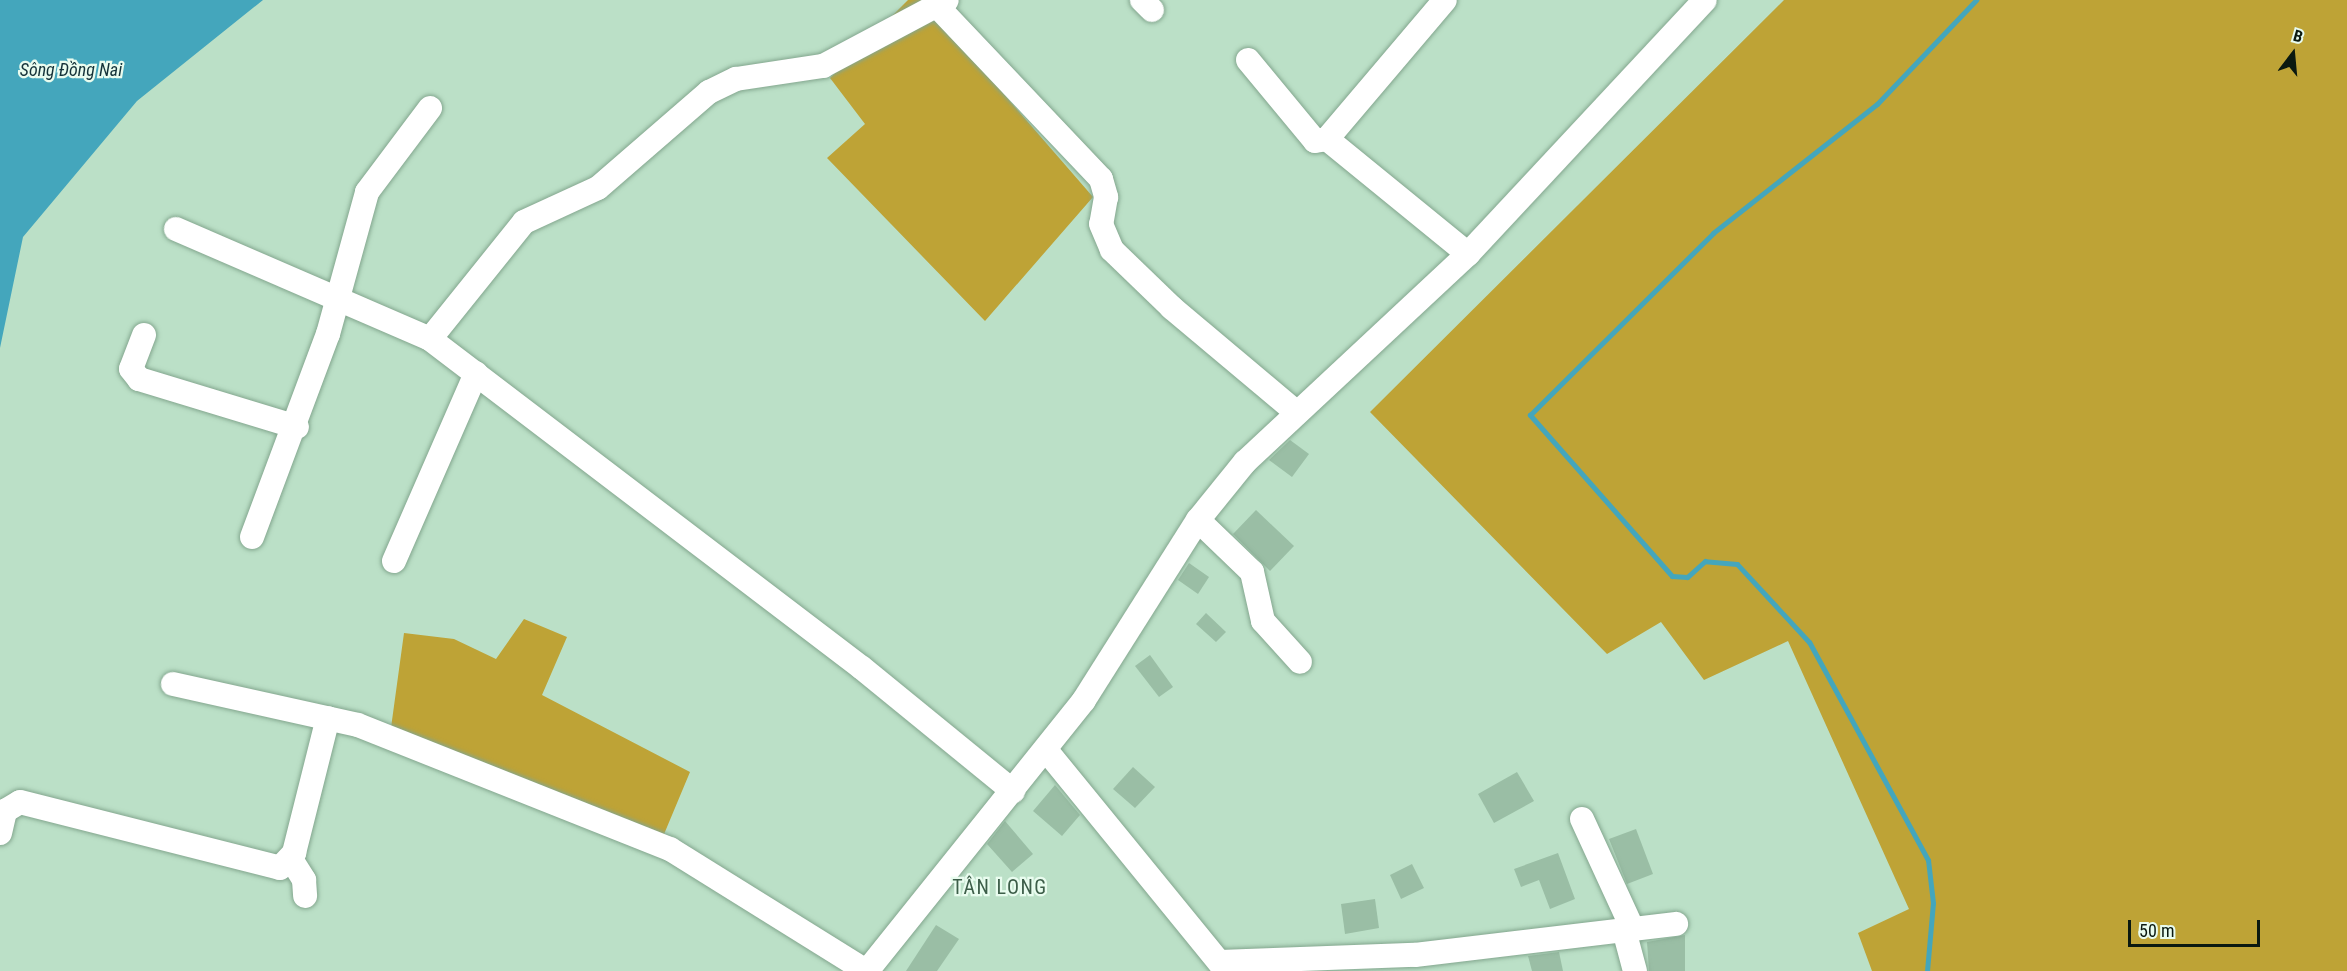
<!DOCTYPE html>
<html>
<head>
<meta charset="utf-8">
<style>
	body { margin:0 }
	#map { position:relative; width:2347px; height:971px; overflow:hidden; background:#bbe0c7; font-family:"Roboto Condensed",sans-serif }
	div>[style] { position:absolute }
	.green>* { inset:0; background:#bea336 }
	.water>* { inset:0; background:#44a6bc }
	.stream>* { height:5px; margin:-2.5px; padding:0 2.5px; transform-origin:2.5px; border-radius:2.5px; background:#44a6bc }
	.building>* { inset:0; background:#9abea5 }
	.roads { filter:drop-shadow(0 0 2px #83a68e) drop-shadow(0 0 2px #83a68e) }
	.minor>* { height:24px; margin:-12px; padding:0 12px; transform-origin:12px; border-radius:12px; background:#fff }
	span { translate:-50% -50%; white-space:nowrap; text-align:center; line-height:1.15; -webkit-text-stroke:4.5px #e9fcef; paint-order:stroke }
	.water-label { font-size:18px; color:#143239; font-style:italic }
	.quarter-label { font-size:20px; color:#3d5e49; letter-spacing:1.5px }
	.north { position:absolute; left:2263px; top:24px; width:60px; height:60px; -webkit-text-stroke:4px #e9fcef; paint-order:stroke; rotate:16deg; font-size:16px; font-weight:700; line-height:24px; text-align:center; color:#0b1910 }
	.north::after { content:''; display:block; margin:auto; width:21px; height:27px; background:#0b1910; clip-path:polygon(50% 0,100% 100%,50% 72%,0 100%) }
	.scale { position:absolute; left:2128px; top:920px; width:132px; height:27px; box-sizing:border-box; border:3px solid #0b1910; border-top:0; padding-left:8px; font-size:18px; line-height:21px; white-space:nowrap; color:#0b1910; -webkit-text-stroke:4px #e9fcef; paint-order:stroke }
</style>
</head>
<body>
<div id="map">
	<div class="green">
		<i style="clip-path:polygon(908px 0,922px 0,1093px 197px,985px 321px,827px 158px,865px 124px,830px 78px)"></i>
		<i style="clip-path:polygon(1784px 0,2347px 0,2347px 971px,1872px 971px,1858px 933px,1909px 909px,1788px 641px,1704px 680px,1661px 622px,1607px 654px,1370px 412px)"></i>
		<i style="clip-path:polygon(524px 619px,567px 637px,542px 695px,690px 772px,662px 839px,390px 735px,404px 633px,454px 639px,496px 659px)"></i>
	</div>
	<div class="water">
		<i style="clip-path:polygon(0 0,263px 0,137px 101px,23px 237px,0 348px)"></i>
	</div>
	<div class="stream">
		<i style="left:1927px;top:971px;width:68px;rotate:-85deg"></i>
		<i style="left:1933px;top:903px;width:43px;rotate:-96.6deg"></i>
		<i style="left:1928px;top:860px;width:248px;rotate:-118.6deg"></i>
		<i style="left:1809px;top:642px;width:106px;rotate:-132.7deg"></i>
		<i style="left:1737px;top:564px;width:32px;rotate:-175deg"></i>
		<i style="left:1705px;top:561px;width:24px;rotate:138deg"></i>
		<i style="left:1687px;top:577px;width:15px;rotate:-176deg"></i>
		<i style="left:1672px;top:576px;width:215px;rotate:-131.4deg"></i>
		<i style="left:1530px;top:415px;width:258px;rotate:-44.8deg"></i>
		<i style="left:1713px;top:233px;width:209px;rotate:-38.2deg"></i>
		<i style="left:1877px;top:104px;width:144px;rotate:-46.4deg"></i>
	</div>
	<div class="building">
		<i style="clip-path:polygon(1290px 440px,1309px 454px,1292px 477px,1269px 460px)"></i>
		<i style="clip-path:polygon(1256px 510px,1294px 546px,1270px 571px,1233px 534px)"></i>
		<i style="clip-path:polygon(1189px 563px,1209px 577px,1198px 594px,1178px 580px)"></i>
		<i style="clip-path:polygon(1206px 613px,1226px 632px,1216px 642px,1196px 624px)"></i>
		<i style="clip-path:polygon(1150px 655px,1173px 687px,1159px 697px,1135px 666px)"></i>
		<i style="clip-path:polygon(1133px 767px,1155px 787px,1135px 808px,1113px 789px)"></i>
		<i style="clip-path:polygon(1517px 772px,1534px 801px,1494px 823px,1478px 794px)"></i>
		<i style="clip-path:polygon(1055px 785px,1080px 815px,1062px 836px,1033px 811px)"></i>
		<i style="clip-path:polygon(1005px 821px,1033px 854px,1012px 872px,987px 844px)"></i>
		<i style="clip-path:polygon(1636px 829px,1653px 874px,1627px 884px,1609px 839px)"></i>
		<i style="clip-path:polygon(1558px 853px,1575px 899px,1550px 909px,1539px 880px,1521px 887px,1514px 869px)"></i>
		<i style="clip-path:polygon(1412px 864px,1424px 888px,1401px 899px,1390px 875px)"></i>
		<i style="clip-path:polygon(1375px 899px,1379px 928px,1345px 934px,1341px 904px)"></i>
		<i style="clip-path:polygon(936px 925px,959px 939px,937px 971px,906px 971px)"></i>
		<i style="clip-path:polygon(1685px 935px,1685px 971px,1649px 971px,1647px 942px)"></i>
		<i style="clip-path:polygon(1559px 952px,1563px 971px,1532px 971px,1528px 956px)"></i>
	</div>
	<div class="roads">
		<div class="minor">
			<i style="left:1142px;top:0;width:14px;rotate:45deg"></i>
			<i style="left:937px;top:6px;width:238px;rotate:46.5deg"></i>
			<i style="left:1101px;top:179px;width:19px;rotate:74deg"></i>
			<i style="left:1106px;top:197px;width:27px;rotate:100deg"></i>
			<i style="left:1101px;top:224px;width:28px;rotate:67deg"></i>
			<i style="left:1112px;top:250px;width:83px;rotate:44deg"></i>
			<i style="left:1172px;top:308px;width:162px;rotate:40deg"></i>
			<i style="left:1248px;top:60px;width:105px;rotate:50.4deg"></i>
			<i style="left:1315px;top:141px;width:12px;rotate:-9deg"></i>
			<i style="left:1327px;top:139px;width:182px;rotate:39.2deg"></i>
			<i style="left:1327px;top:139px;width:182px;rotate:-49.7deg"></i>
			<i style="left:176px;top:229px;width:277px;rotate:23.4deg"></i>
			<i style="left:430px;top:339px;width:543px;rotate:37.29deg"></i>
			<i style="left:862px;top:668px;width:195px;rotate:39.2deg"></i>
			<i style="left:144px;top:335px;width:36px;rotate:111deg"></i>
			<i style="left:131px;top:369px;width:13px;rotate:51deg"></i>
			<i style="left:139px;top:379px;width:165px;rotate:16.9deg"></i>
			<i style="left:430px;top:339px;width:150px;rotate:-51.2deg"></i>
			<i style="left:524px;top:222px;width:81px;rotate:-24.7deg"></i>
			<i style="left:598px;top:188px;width:147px;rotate:-40.9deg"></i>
			<i style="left:709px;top:92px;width:30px;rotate:-26deg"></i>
			<i style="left:736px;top:79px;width:88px;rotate:-8.5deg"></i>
			<i style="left:823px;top:66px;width:140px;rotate:-28deg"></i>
			<i style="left:1198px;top:520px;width:75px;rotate:43.9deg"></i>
			<i style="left:1252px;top:572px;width:50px;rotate:77.3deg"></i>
			<i style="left:1263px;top:621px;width:55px;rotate:47.9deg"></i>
			<i style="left:252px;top:537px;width:217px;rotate:-69.5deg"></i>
			<i style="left:328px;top:334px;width:147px;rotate:-74.6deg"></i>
			<i style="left:367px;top:192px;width:105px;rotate:-53.1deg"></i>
			<i style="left:394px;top:561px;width:205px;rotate:-66.4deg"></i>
			<i style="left:173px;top:684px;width:189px;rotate:12.5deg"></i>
			<i style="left:358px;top:725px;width:336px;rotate:21.7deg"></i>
			<i style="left:670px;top:849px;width:231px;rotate:31.9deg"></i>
			<i style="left:1046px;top:750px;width:285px;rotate:50.8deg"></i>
			<i style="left:1582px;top:819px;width:122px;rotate:65.3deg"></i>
			<i style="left:0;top:833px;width:23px;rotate:-77deg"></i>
			<i style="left:5px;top:811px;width:17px;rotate:-31deg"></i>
			<i style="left:20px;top:802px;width:268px;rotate:14.2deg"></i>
			<i style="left:280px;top:868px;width:21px;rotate:-47deg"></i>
			<i style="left:294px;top:853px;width:139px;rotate:-75.9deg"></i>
			<i style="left:291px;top:859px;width:25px;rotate:58deg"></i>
			<i style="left:304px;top:880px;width:16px;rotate:86deg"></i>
			<i style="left:1624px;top:930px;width:42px;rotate:75deg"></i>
			<i style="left:1220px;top:962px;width:195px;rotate:-2.1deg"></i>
			<i style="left:1415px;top:955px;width:263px;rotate:-6.8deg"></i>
			<i style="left:867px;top:971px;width:347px;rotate:-51.3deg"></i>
			<i style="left:1084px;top:700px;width:213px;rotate:-57.7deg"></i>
			<i style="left:1198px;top:520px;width:75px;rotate:-51deg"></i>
			<i style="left:1245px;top:462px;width:305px;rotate:-43deg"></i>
			<i style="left:1468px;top:254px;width:347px;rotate:-47deg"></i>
		</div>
	</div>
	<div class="water-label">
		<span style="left:71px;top:70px">Sông Đồng Nai</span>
	</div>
	<div class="quarter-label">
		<span style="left:1000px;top:887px">TÂN LONG</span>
	</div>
	<div class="north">B</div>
	<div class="scale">50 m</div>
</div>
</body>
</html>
